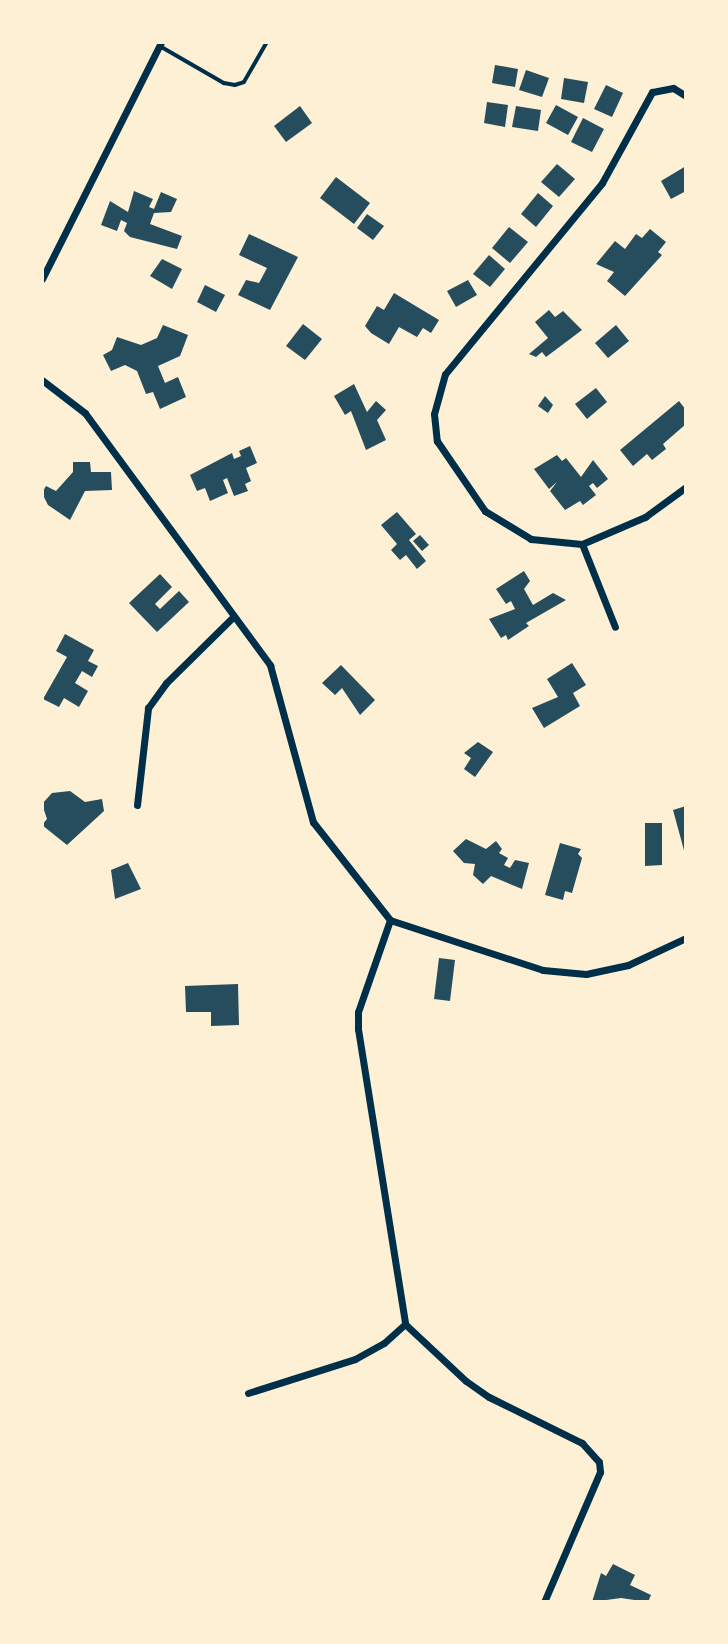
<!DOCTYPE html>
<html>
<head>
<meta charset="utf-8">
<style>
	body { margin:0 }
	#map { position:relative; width:728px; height:1644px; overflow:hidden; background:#fdf0d5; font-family:"Exo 2",sans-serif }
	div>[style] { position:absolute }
	.building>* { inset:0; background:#264d5e }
	.service>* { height:3.5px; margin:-1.75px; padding:0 1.75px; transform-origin:1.75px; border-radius:1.75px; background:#003049 }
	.minor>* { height:7px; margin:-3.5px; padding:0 3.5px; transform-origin:3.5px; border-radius:3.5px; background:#003049 }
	span { translate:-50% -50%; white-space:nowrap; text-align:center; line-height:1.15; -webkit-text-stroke:7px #fdf0d5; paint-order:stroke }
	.frame { position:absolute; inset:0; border:44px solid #fdf0d5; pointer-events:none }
</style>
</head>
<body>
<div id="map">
	<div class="building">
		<i style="clip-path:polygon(495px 65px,518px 69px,515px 87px,492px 83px)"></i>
		<i style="clip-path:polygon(526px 70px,549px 78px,542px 97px,519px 90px)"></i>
		<i style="clip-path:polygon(564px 78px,588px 82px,584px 103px,561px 99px)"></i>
		<i style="clip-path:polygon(606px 85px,623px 93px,612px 117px,594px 109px)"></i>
		<i style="clip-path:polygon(487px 102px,508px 105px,505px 127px,484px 123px)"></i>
		<i style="clip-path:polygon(556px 105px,578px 117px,568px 135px,546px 123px)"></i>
		<i style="clip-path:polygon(300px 106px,312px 123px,286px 142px,274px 126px)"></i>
		<i style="clip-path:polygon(516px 106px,541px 110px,538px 131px,512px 127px)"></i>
		<i style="clip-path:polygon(583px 118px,604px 129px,592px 152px,571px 142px)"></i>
		<i style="clip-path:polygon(557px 164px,575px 179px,559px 197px,541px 182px)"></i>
		<i style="clip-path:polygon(686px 166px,686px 191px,671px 199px,661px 181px)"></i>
		<i style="clip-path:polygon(336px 177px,370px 203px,354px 224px,320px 198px)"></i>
		<i style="clip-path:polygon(134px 191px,153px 199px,149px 207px,154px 209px,161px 192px,177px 199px,171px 212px,154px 213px,150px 224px,182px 236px,177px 249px,130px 237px,124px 231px,127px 223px,121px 220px,117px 231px,101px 225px,110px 201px,128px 212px)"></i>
		<i style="clip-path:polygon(538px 193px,553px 206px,536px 227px,521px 214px)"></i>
		<i style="clip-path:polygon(367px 214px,384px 226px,373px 240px,357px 228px)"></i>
		<i style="clip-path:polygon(509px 227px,528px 242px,510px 263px,492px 248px)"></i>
		<i style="clip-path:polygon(650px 229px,666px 242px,658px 252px,662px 255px,625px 296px,607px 281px,614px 272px,596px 264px,615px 241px,625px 249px,636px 234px,642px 238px)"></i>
		<i style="clip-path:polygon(249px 234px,298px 257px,270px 310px,238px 295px,246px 280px,259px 283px,267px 268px,239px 255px)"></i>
		<i style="clip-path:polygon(489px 255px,505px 269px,490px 287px,473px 274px)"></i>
		<i style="clip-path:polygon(162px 259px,182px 269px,172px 289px,150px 276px)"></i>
		<i style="clip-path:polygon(468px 280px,477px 295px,456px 307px,447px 291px)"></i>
		<i style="clip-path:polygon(205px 285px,225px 295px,216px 312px,197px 302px)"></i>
		<i style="clip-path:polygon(394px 293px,439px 320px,431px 333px,423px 328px,417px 337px,399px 327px,389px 344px,371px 333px,365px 326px,377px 306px,384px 310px)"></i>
		<i style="clip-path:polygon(549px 310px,555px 317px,563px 311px,582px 330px,546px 357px,542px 352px,536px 357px,529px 354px,548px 338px,535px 322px)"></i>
		<i style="clip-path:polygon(303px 324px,322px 339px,305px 360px,286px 346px)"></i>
		<i style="clip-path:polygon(163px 325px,188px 335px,180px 356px,158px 366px,165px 383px,178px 377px,186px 397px,160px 409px,153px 392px,146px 394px,137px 371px,125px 365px,111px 371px,103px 355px,112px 350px,117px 337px,141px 345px,157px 338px)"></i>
		<i style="clip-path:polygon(616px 325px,629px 341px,608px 358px,595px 343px)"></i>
		<i style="clip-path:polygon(354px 384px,367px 412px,376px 401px,386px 410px,377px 420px,386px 440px,366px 450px,351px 411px,345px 415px,334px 396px)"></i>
		<i style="clip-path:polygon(596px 388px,607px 402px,587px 419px,575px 404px)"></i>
		<i style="clip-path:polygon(545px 396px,553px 405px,548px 413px,538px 406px)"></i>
		<i style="clip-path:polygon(679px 401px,686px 410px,686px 424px,663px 444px,666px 449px,652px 460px,647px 454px,633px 466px,620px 450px)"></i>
		<i style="clip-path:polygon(250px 446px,257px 463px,246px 468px,251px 481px,245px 484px,248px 491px,234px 496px,227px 478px,223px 480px,228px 493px,210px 501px,205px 488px,197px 491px,190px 475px,232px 453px,234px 459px,241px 456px,239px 451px)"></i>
		<i style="clip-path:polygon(557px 455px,562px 461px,566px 458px,581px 477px,593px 460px,608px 479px,597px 488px,593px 483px,589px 486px,596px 495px,583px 505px,580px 501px,565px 510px,550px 491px,557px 482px,549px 489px,534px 469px)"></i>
		<i style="clip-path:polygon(73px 462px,90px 462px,91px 472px,111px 472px,112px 490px,85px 491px,70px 520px,48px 505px,42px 493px,46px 486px,56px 491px,73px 472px)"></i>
		<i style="clip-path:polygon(397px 512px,416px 534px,409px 540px,426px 561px,417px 569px,406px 555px,400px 560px,391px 550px,397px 544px,381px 525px)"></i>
		<i style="clip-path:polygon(420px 535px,429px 545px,422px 551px,413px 541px)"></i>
		<i style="clip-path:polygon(524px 571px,530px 581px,524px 589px,533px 605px,553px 593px,566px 600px,526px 623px,529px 626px,508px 640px,506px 635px,501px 638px,489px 619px,515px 609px,511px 601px,506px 604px,496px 589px)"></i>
		<i style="clip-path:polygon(160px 574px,172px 587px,155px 604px,160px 609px,179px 591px,189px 602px,157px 632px,129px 603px)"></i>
		<i style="clip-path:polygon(65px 634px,94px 650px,88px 661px,98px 666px,92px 677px,82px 671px,75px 683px,88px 691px,79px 707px,64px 698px,59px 707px,43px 699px,67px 657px,56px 651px)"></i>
		<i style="clip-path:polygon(572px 663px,586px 685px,573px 693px,580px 706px,544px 728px,532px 708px,558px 697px,547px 679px)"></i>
		<i style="clip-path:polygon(341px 665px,375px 700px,360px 715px,342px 688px,335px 695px,322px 683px)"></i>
		<i style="clip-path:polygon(478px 742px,493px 752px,475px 777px,464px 769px,471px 758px,464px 753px)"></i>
		<i style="clip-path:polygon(70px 791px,85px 802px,102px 799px,104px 811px,67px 845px,42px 825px,47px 819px,42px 804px,52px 793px)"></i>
		<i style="clip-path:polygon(686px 806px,686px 854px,685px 854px,673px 810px)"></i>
		<i style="clip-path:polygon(645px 823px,662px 823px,662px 865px,645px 866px)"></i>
		<i style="clip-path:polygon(466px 839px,486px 849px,496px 841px,502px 849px,499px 853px,508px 858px,504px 865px,510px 868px,515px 860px,529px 863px,522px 889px,491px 876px,483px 884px,473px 875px,475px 864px,464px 863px,453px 851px)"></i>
		<i style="clip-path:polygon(560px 843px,581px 849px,578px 854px,582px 858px,572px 893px,565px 891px,563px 900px,545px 895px)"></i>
		<i style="clip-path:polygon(128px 863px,141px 889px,115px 899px,111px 870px)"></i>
		<i style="clip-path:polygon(439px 958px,455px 960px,450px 1001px,434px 999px)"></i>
		<i style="clip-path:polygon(238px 984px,239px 1025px,211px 1026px,211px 1012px,186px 1012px,185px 986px)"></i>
		<i style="clip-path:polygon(613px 1564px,635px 1575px,630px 1585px,651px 1595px,648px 1602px,621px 1598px,592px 1602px,601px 1573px,606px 1576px)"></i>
	</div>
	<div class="service">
		<i style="left:160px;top:46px;width:74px;rotate:30deg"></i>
		<i style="left:224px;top:83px;width:11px;rotate:10deg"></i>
		<i style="left:235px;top:85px;width:9px;rotate:-18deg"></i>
		<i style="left:244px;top:82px;width:46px;rotate:-60.1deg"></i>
	</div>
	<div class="minor">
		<i style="left:686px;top:96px;width:15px;rotate:-148deg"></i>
		<i style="left:673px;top:88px;width:21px;rotate:169deg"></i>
		<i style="left:652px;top:92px;width:104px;rotate:118.8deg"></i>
		<i style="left:602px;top:183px;width:247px;rotate:129.4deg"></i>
		<i style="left:445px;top:374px;width:41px;rotate:105.4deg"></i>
		<i style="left:434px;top:414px;width:27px;rotate:84deg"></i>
		<i style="left:437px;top:441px;width:85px;rotate:55.6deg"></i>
		<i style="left:485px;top:511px;width:54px;rotate:31.3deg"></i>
		<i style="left:531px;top:539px;width:51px;rotate:5.6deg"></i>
		<i style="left:582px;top:544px;width:69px;rotate:-23.2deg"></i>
		<i style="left:645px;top:517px;width:51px;rotate:-36.2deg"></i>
		<i style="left:42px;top:279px;width:265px;rotate:-63.3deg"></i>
		<i style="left:42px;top:380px;width:54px;rotate:37.5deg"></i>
		<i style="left:85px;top:413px;width:313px;rotate:53.7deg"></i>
		<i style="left:270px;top:665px;width:163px;rotate:74.7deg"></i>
		<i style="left:313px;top:822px;width:125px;rotate:51.8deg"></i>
		<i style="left:390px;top:920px;width:161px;rotate:18.1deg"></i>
		<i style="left:543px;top:970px;width:43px;rotate:5.3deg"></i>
		<i style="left:586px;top:974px;width:43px;rotate:-12.1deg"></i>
		<i style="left:628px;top:965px;width:64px;rotate:-25deg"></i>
		<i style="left:582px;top:544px;width:89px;rotate:68.3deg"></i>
		<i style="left:137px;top:805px;width:98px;rotate:-83.5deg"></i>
		<i style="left:148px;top:708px;width:31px;rotate:-54deg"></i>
		<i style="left:166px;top:683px;width:93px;rotate:-44.6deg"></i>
		<i style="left:390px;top:920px;width:97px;rotate:109.2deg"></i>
		<i style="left:358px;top:1012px;width:17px;rotate:90deg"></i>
		<i style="left:358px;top:1029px;width:299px;rotate:80.9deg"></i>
		<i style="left:405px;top:1324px;width:83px;rotate:43.1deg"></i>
		<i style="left:466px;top:1381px;width:28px;rotate:35deg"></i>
		<i style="left:489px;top:1397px;width:104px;rotate:26.3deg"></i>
		<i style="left:582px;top:1443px;width:25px;rotate:48deg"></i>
		<i style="left:599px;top:1462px;width:10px;rotate:84deg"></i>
		<i style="left:600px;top:1472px;width:142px;rotate:113.3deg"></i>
		<i style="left:248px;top:1393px;width:112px;rotate:-17.6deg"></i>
		<i style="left:355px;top:1359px;width:33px;rotate:-29deg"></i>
		<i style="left:384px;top:1343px;width:28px;rotate:-42deg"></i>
	</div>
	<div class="frame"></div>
</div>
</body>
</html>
